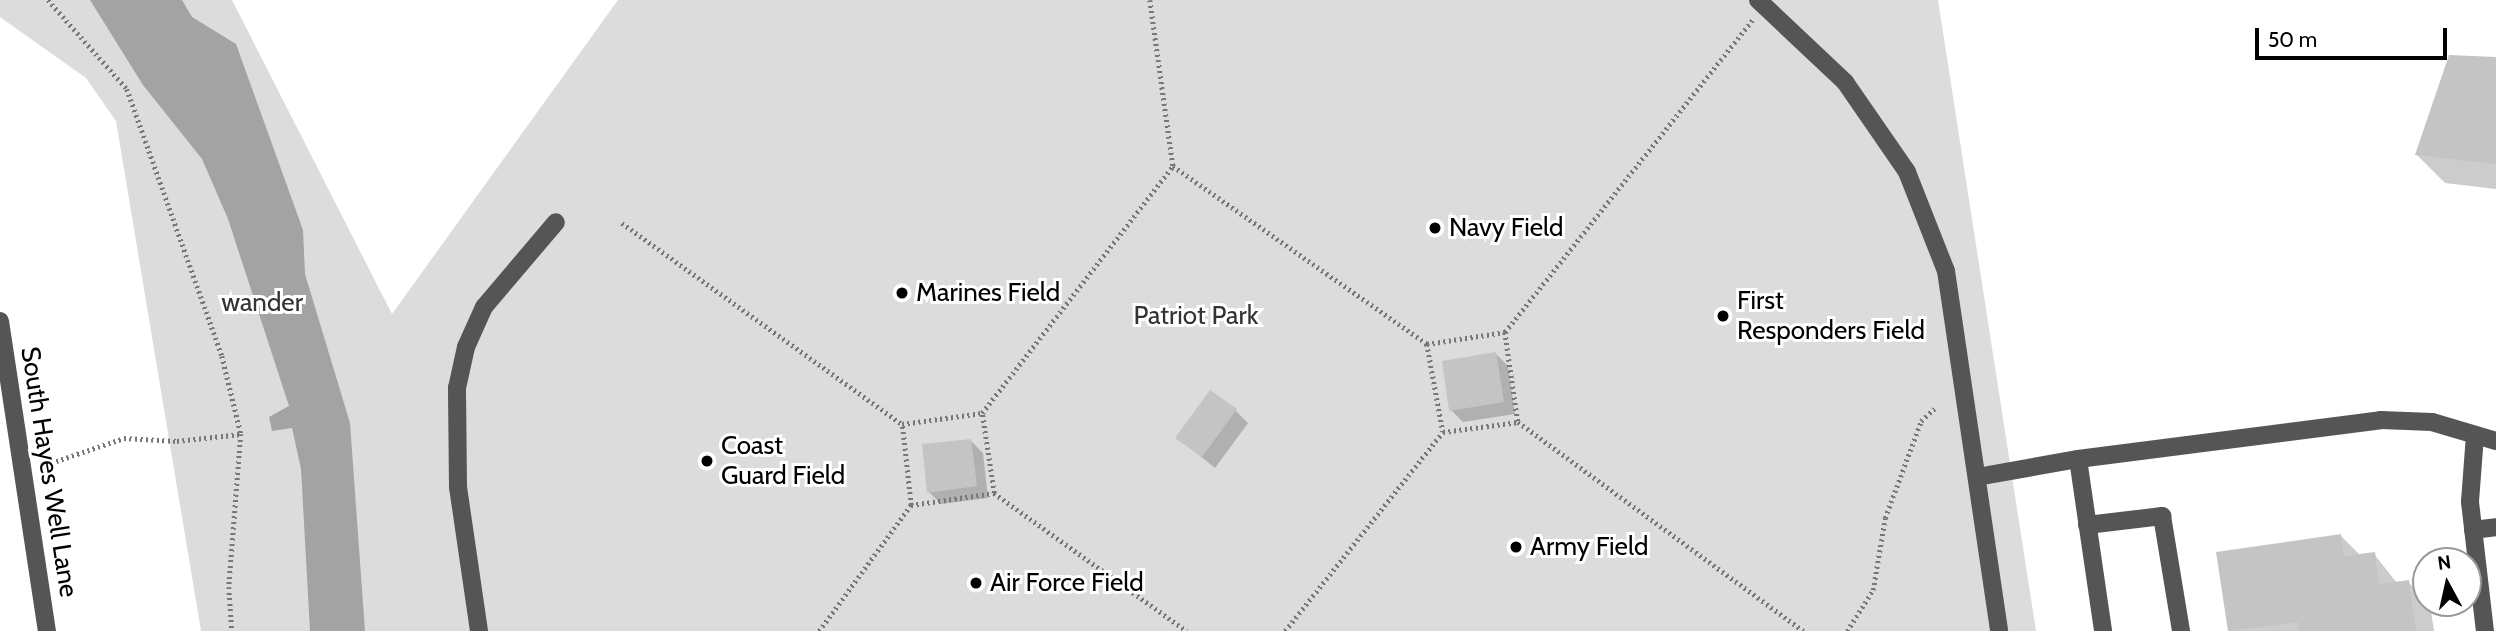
<!DOCTYPE html>
<html>
<head>
<meta charset="utf-8">
<style>
	body { margin:0 }
	#map { position:relative; width:2496px; height:631px; overflow:hidden; background:#fff; font-family:Cabin,sans-serif }
	div>[style] { position:absolute }
	.green>* { inset:0; background:#dcdcdc }
	.water>* { inset:0; background:#a3a3a3 }
	.shadow>* { inset:0; background:#0003 }
	.building>* { inset:0; background:#c4c4c4 }
	.path>* { height:4.5px; margin-top:-2.25px; transform-origin:0; background:repeating-linear-gradient(90deg,#777 0 2px,transparent 0 5.5px) }
	.minor>* { height:18px; margin:-9px; padding:0 9px; transform-origin:9px; border-radius:9px; background:#555 }
	.dots>* { width:19px; height:19px; translate:-50% -50%; box-sizing:border-box; border:4px solid #fff; border-radius:50% }
	span { translate:-50% -50%; white-space:nowrap; text-align:center; line-height:1.15; -webkit-text-stroke:6px #fff; paint-order:stroke }
	.poi-label { font-size:26px; color:#000 }
	.left { translate:0 -50%; text-align:left }
	.park-label { font-size:26px; color:#333 }
	.street-label { font-size:26px; color:#000 }
	.north { position:absolute; left:2412px; top:547px; width:70px; height:70px; box-sizing:border-box; background:#fff; border:2px solid #999; border-radius:50%; rotate:352deg; font-size:19px; font-weight:700; line-height:28px; text-align:center; color:#000 }
	.north::after { content:''; display:block; margin:auto; width:24px; height:32px; background:#000; clip-path:polygon(50% 0,100% 100%,50% 72%,0 100%) }
	.scale { position:absolute; left:2255px; top:28px; width:192px; height:32px; box-sizing:border-box; border:4px solid #000; border-top:0; padding-left:9px; font-size:21px; line-height:24px; white-space:nowrap; color:#000; -webkit-text-stroke:5px #fff; paint-order:stroke }
</style>
</head>
<body>
<div id="map">
	<div class="green">
		<i style="clip-path:polygon(0 0,232px 0,392px 314px,618px 0,1938px 0,2036px 631px,201px 631px,116px 121px,86px 78px,0 17px)"></i>
	</div>
	<div class="water">
		<i style="clip-path:polygon(90px 0,182px 0,192px 17px,236px 44px,303px 230px,305px 274px,350px 423px,365px 631px,310px 631px,301px 469px,292px 428px,272px 431px,269px 417px,289px 406px,228px 219px,202px 159px,143px 85px)"></i>
	</div>
	<div class="shadow">
		<i style="clip-path:polygon(2496px 59px,2496px 189px,2445px 183px,2417px 155px)"></i>
		<i style="clip-path:polygon(1496px 354px,1508px 366px,1515px 414px,1463px 422px,1451px 410px)"></i>
		<i style="clip-path:polygon(1236px 411px,1248px 423px,1215px 468px,1178px 438px)"></i>
		<i style="clip-path:polygon(971px 441px,983px 453px,988px 498px,941px 504px,929px 492px)"></i>
		<i style="clip-path:polygon(2341px 536px,2361px 556px,2374px 554px,2397px 583px,2408px 582px,2430px 604px,2434px 631px,2230px 631px,2218px 554px)"></i>
	</div>
	<div class="building">
		<i style="clip-path:polygon(2449px 55px,2496px 57px,2496px 164px,2415px 155px)"></i>
		<i style="clip-path:polygon(1496px 352px,1504px 402px,1449px 411px,1442px 361px)"></i>
		<i style="clip-path:polygon(1210px 390px,1237px 409px,1202px 457px,1175px 438px)"></i>
		<i style="clip-path:polygon(971px 439px,977px 486px,927px 493px,922px 444px)"></i>
		<i style="clip-path:polygon(2341px 534px,2344px 556px,2375px 552px,2379px 584px,2409px 580px,2416px 631px,2299px 631px,2298px 622px,2228px 631px,2216px 552px)"></i>
	</div>
	<div class="path">
		<i style="left:48px;top:0;width:119px;rotate:48.4deg"></i>
		<i style="left:127px;top:89px;width:283px;rotate:70.4deg"></i>
		<i style="left:222px;top:356px;width:80px;rotate:76.3deg"></i>
		<i style="left:241px;top:434px;width:153px;rotate:94.5deg"></i>
		<i style="left:229px;top:587px;width:44px;rotate:86.1deg"></i>
		<i style="left:1150px;top:0;width:168px;rotate:82.1deg"></i>
		<i style="left:622px;top:223px;width:345px;rotate:35.7deg"></i>
		<i style="left:1505px;top:332px;width:398px;rotate:-51.6deg"></i>
		<i style="left:1427px;top:344px;width:89px;rotate:79.7deg"></i>
		<i style="left:1443px;top:432px;width:76px;rotate:-7.6deg"></i>
		<i style="left:51px;top:463px;width:77px;rotate:-18.9deg"></i>
		<i style="left:124px;top:438px;width:53px;rotate:3.2deg"></i>
		<i style="left:177px;top:441px;width:64px;rotate:-6.2deg"></i>
		<i style="left:994px;top:493px;width:237px;rotate:35.6deg"></i>
		<i style="left:911px;top:505px;width:84px;rotate:-8.2deg"></i>
		<i style="left:994px;top:493px;width:81px;rotate:-98.5deg"></i>
		<i style="left:819px;top:631px;width:156px;rotate:-53.9deg"></i>
		<i style="left:911px;top:505px;width:81px;rotate:-96.3deg"></i>
		<i style="left:902px;top:424px;width:81px;rotate:-7.8deg"></i>
		<i style="left:982px;top:413px;width:312px;rotate:-52.3deg"></i>
		<i style="left:1173px;top:166px;width:310px;rotate:35deg"></i>
		<i style="left:1427px;top:344px;width:79px;rotate:-8.7deg"></i>
		<i style="left:1505px;top:332px;width:91px;rotate:81.8deg"></i>
		<i style="left:1518px;top:422px;width:354px;rotate:36.2deg"></i>
		<i style="left:1285px;top:631px;width:254px;rotate:-51.6deg"></i>
		<i style="left:1847px;top:631px;width:49px;rotate:-57.6deg"></i>
		<i style="left:1873px;top:590px;width:73px;rotate:-80.5deg"></i>
		<i style="left:1885px;top:518px;width:103px;rotate:-69.6deg"></i>
		<i style="left:1921px;top:421px;width:19px;rotate:-43deg"></i>
	</div>
	<div class="minor">
		<i style="left:1758px;top:0;width:120px;rotate:43.3deg"></i>
		<i style="left:1845px;top:82px;width:109px;rotate:55.4deg"></i>
		<i style="left:1907px;top:172px;width:106px;rotate:68.5deg"></i>
		<i style="left:1946px;top:271px;width:364px;rotate:81.6deg"></i>
		<i style="left:0;top:321px;width:314px;rotate:81.4deg"></i>
		<i style="left:2475px;top:435px;width:67px;rotate:94.3deg"></i>
		<i style="left:2470px;top:502px;width:130px;rotate:83.4deg"></i>
		<i style="left:2078px;top:459px;width:305px;rotate:-7.3deg"></i>
		<i style="left:2381px;top:420px;width:51px;rotate:2.2deg"></i>
		<i style="left:2432px;top:422px;width:67px;rotate:16.5deg"></i>
		<i style="left:1977px;top:477px;width:103px;rotate:-10.1deg"></i>
		<i style="left:2078px;top:459px;width:174px;rotate:81.7deg"></i>
		<i style="left:2087px;top:525px;width:76px;rotate:-6.8deg"></i>
		<i style="left:2162px;top:516px;width:117px;rotate:80.6deg"></i>
		<i style="left:2473px;top:530px;width:23px;rotate:-7deg"></i>
		<i style="left:479px;top:631px;width:146px;rotate:-98.3deg"></i>
		<i style="left:458px;top:487px;width:99px;rotate:-90.6deg"></i>
		<i style="left:457px;top:388px;width:42px;rotate:-77.6deg"></i>
		<i style="left:466px;top:347px;width:44px;rotate:-65.8deg"></i>
		<i style="left:484px;top:307px;width:111px;rotate:-49.7deg"></i>
	</div>
	<div class="dots">
		<i style="left:1435px;top:228px;background:#000"></i>
		<i style="left:902px;top:293px;background:#000"></i>
		<i style="left:1723px;top:316px;background:#000"></i>
		<i style="left:707px;top:461px;background:#000"></i>
		<i style="left:1516px;top:547px;background:#000"></i>
		<i style="left:976px;top:583px;background:#000"></i>
	</div>
	<div class="poi-label">
		<span class="left" style="left:1449px;top:228px">Navy Field</span>
		<span class="left" style="left:916px;top:293px">Marines Field</span>
		<span class="left" style="left:1737px;top:316px">First<br>Responders Field</span>
		<span class="left" style="left:721px;top:461px">Coast<br>Guard Field</span>
		<span class="left" style="left:1530px;top:547px">Army Field</span>
		<span class="left" style="left:990px;top:583px">Air Force Field</span>
	</div>
	<div class="park-label">
		<span style="left:262px;top:303px">wander</span>
		<span style="left:1196px;top:316px">Patriot Park</span>
	</div>
	<div class="street-label">
		<span style="left:49px;top:472px;rotate:81deg">South Hayes Well Lane</span>
	</div>
	<div class="north">N</div>
	<div class="scale">50 m</div>
</div>
</body>
</html>
